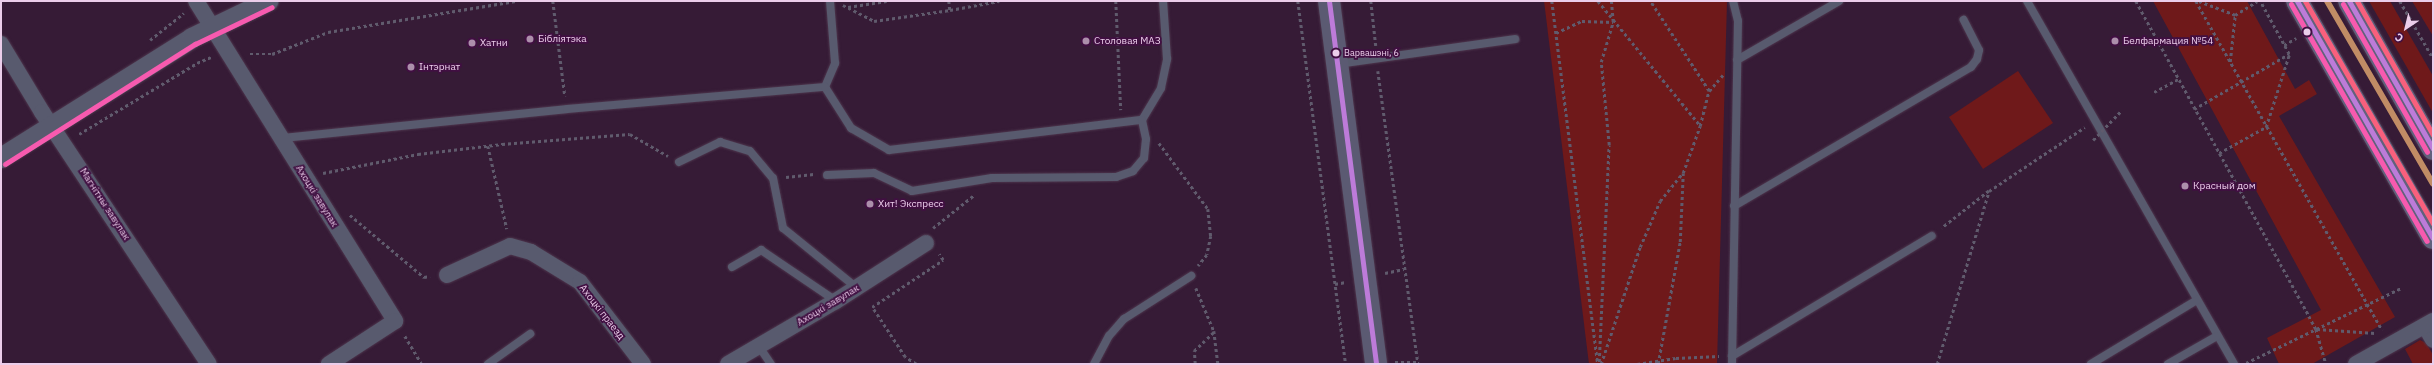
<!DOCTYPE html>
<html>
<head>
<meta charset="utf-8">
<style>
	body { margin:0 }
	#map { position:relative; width:2434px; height:365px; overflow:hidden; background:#361b36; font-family:"IBM Plex Sans",sans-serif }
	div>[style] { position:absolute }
	.green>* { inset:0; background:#6f191a }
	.path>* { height:2.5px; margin-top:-1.25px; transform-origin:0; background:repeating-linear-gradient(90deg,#605b6d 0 3px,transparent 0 6px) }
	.roads { filter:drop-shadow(0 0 1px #4d364d) drop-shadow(0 0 1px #4d364d) }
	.service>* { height:8px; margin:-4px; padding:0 4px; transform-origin:4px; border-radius:4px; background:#585a6e }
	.minor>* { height:16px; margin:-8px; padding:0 8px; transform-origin:8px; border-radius:8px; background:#585a6e }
	.tertiary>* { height:20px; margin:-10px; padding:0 10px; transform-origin:10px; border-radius:10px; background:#585a6e }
	.secondary>* { height:22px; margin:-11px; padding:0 11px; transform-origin:11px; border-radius:11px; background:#5b5a72 }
	.primary>* { height:22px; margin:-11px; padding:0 11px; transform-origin:11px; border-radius:11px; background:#61617c }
	.path-bridge>* { height:2.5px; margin-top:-1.25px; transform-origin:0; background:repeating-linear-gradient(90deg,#605b6d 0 3px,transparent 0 6px) }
	.bus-1>* { height:5px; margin:-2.5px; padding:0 2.5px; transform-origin:2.5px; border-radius:2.5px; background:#bd7bd9 }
	.bus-2>* { height:5px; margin:-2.5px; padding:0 2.5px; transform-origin:2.5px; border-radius:2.5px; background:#f75aaf }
	.bus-3>* { height:5px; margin:-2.5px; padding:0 2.5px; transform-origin:2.5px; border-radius:2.5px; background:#f8607d }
	.metro-1>* { height:6px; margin:-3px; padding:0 3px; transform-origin:3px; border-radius:3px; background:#c18c65 }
	.dots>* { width:11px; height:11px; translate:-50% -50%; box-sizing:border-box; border:2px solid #410f42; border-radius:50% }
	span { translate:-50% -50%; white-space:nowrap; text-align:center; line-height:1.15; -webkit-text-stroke:3.5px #410f42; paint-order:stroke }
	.bus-label { font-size:9px; color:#ebcdea }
	.left { translate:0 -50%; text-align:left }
	.poi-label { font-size:10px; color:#ebcdea }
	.street-label { font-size:10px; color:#ebcdea }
	.frame { position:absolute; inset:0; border:2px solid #ebcdea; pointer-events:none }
	.north { position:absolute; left:2386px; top:8px; width:40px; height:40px; -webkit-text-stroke:3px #410f42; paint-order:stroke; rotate:215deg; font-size:11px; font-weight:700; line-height:16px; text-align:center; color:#ebcdea }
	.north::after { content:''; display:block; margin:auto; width:14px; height:18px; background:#ebcdea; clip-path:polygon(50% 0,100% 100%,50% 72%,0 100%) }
</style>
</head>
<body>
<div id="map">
	<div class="green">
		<i style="clip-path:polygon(1544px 1px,1727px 1px,1717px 364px,1589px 364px)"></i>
		<i style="clip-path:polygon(2153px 1px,2247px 1px,2295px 89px,2309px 80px,2317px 94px,2279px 116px,2395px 317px,2312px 364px,2279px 364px,2267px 338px,2321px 310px)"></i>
		<i style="clip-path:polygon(2369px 1px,2390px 1px,2433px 76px,2433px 113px)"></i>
		<i style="clip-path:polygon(2412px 1px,2433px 1px,2433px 36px)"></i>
		<i style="clip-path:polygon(2018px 71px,2053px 123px,1983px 169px,1949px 117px)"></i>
		<i style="clip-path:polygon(2420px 340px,2426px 343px,2433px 355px,2433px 364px,2413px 364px,2405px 349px)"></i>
	</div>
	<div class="path">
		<i style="left:553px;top:1px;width:96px;rotate:82.8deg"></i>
		<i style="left:949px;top:1px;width:9px;rotate:84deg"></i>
		<i style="left:950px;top:10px;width:50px;rotate:-10.4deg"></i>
		<i style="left:1116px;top:1px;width:109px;rotate:87.4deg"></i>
		<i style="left:1298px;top:1px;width:366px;rotate:82.5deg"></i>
		<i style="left:1371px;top:1px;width:45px;rotate:83.7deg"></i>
		<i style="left:1552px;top:1px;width:366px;rotate:82.8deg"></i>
		<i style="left:1598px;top:1px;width:161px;rotate:50.6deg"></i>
		<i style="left:2136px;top:1px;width:359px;rotate:61.2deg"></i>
		<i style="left:2309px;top:316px;width:15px;rotate:62deg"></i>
		<i style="left:2316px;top:329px;width:36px;rotate:74deg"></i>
		<i style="left:2196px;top:1px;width:378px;rotate:60.5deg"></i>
		<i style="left:2199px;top:1px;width:39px;rotate:21deg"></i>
		<i style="left:2400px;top:1px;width:66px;rotate:59.9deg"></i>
		<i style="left:843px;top:5px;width:35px;rotate:27deg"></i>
		<i style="left:874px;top:21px;width:77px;rotate:-8.2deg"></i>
		<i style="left:848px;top:7px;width:39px;rotate:-9deg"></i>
		<i style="left:1556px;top:33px;width:29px;rotate:-25deg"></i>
		<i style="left:1582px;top:21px;width:31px;rotate:2deg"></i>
		<i style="left:150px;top:40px;width:43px;rotate:-38.5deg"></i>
		<i style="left:2284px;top:45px;width:14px;rotate:-30deg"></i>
		<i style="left:250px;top:54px;width:22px"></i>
		<i style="left:272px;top:54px;width:60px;rotate:-21.4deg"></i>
		<i style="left:328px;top:32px;width:190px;rotate:-9.4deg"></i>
		<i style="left:2230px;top:62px;width:47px;rotate:-83.9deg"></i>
		<i style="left:2235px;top:15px;width:26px;rotate:-32deg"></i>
		<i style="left:1378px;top:71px;width:296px;rotate:82.2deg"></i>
		<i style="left:1709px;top:91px;width:21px;rotate:-49deg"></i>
		<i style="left:2154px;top:92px;width:27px;rotate:-28deg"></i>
		<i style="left:2194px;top:109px;width:110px;rotate:-30.1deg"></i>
		<i style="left:2289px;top:54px;width:60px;rotate:-118.7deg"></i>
		<i style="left:79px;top:134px;width:138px;rotate:-31deg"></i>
		<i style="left:197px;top:63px;width:15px;rotate:-23deg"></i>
		<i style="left:1159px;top:143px;width:82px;rotate:53.4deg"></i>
		<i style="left:1208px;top:209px;width:27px;rotate:84deg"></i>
		<i style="left:1211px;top:236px;width:19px;rotate:102deg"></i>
		<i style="left:1207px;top:255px;width:14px;rotate:129deg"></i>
		<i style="left:488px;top:146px;width:85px;rotate:77.1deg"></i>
		<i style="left:2219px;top:153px;width:54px;rotate:-29deg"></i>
		<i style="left:2266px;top:127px;width:76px;rotate:-72.3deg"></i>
		<i style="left:323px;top:173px;width:97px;rotate:-11.3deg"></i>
		<i style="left:418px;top:154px;width:85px;rotate:-6.8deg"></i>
		<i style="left:502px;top:144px;width:128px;rotate:-4.5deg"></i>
		<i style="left:630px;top:134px;width:44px;rotate:30.1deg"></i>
		<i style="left:786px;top:177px;width:28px;rotate:-6deg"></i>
		<i style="left:1989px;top:191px;width:115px;rotate:-33.7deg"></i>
		<i style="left:350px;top:215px;width:97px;rotate:40deg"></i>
		<i style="left:424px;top:277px;width:6px;rotate:-9deg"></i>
		<i style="left:933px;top:228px;width:53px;rotate:-38.8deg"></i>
		<i style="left:1385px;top:273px;width:19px;rotate:-12deg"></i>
		<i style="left:1335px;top:284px;width:11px;rotate:-10deg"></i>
		<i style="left:1196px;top:288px;width:47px;rotate:67.3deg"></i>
		<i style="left:1214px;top:331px;width:33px;rotate:83deg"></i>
		<i style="left:2317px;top:329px;width:58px;rotate:3.9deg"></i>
		<i style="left:405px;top:336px;width:33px;rotate:59deg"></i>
		<i style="left:1395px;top:362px;width:23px"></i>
		<i style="left:1599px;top:362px;width:217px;rotate:-87.4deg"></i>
		<i style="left:1609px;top:145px;width:83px;rotate:-95.5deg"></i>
		<i style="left:1601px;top:62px;width:42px;rotate:-73.3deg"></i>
		<i style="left:1613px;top:22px;width:21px;rotate:-95deg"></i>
		<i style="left:2246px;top:363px;width:172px;rotate:-25.8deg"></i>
		<i style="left:916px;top:364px;width:13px;rotate:-148deg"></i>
		<i style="left:905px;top:357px;width:60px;rotate:-123.4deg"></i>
		<i style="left:872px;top:307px;width:85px;rotate:-33.5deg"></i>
		<i style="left:943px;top:260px;width:7px;rotate:-124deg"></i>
		<i style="left:1195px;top:364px;width:13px;rotate:-94deg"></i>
		<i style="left:1194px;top:351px;width:28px;rotate:-44deg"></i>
		<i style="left:1601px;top:364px;width:123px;rotate:-71.6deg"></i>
		<i style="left:1640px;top:247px;width:50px;rotate:-66.5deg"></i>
		<i style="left:1660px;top:201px;width:36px;rotate:-51deg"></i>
		<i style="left:1683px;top:173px;width:50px;rotate:-70.1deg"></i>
		<i style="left:1700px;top:126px;width:36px;rotate:-76deg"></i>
		<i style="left:1709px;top:91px;width:108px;rotate:-123.2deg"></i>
		<i style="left:1637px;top:364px;width:39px;rotate:-9deg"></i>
		<i style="left:1676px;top:358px;width:43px;rotate:-2.7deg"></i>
		<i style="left:1658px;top:364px;width:124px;rotate:-79.8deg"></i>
		<i style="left:1680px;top:242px;width:69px;rotate:-87.5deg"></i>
		<i style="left:1937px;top:364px;width:181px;rotate:-73.3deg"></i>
		<i style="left:1989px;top:191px;width:60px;rotate:141.8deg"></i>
	</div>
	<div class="roads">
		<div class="service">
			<i style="left:2027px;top:1px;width:418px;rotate:60.3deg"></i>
			<i style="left:1737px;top:60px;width:118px;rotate:-30deg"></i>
			<i style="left:1338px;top:64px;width:179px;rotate:-8deg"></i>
			<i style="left:825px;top:87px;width:26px;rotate:-67deg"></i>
			<i style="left:835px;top:63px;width:62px;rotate:-94.6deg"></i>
			<i style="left:282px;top:138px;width:286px;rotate:-5.8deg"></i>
			<i style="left:567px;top:109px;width:259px;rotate:-4.9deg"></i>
			<i style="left:825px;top:87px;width:49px;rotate:57.6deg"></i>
			<i style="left:851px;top:128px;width:44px;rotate:30.1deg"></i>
			<i style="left:889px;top:150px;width:255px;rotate:-6.8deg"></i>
			<i style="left:1142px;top:120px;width:37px;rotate:-59deg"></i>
			<i style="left:1161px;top:88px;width:30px;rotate:-78deg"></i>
			<i style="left:1167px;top:59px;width:58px;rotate:-93.9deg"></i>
			<i style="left:679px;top:162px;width:46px;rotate:-26deg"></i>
			<i style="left:720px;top:142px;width:31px;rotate:17deg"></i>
			<i style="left:750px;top:151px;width:35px;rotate:50deg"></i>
			<i style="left:773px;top:178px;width:51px;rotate:78.7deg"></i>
			<i style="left:783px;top:228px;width:95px;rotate:39deg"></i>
			<i style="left:827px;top:175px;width:47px;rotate:-2.4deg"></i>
			<i style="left:874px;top:173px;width:42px;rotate:25.3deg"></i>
			<i style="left:912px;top:191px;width:81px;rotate:-9.2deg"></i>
			<i style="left:992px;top:178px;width:124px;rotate:-0.5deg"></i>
			<i style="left:1116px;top:177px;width:18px;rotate:-19deg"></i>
			<i style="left:1133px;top:171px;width:17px;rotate:-50deg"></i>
			<i style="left:1144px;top:158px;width:19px;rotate:-84deg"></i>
			<i style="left:1146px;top:139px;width:19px;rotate:-102deg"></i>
			<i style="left:1734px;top:206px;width:275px;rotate:-30.4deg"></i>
			<i style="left:1971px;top:67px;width:10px;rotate:-53deg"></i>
			<i style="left:1977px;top:59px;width:9px;rotate:-77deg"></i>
			<i style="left:1979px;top:50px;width:34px;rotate:-117deg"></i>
			<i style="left:732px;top:267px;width:34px;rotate:-30deg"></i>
			<i style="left:761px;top:250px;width:91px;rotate:34.2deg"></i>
			<i style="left:758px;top:345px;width:23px;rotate:56deg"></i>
			<i style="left:1732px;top:356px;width:233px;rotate:-31deg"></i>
			<i style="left:488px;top:364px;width:52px;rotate:-35.5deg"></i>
			<i style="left:1094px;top:364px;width:32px;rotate:-62deg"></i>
			<i style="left:1109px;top:336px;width:23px;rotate:-49deg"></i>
			<i style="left:1124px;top:319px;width:80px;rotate:-32.7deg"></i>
			<i style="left:1732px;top:364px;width:343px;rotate:-89deg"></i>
			<i style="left:1738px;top:21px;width:21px;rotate:-104deg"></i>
			<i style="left:2091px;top:364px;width:124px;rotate:-31.1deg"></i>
			<i style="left:2168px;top:364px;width:56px;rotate:-29.7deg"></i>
		</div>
		<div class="minor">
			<i style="left:196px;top:1px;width:377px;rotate:58.1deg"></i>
			<i style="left:395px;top:321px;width:79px;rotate:146.9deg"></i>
			<i style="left:1px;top:44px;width:79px;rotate:58.9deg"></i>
			<i style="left:42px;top:112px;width:302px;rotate:56.5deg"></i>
			<i style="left:447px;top:275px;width:69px;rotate:-24.7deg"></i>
			<i style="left:510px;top:246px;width:22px;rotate:16deg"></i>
			<i style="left:531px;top:252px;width:57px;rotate:31.5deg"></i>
			<i style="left:580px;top:282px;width:103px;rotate:52.5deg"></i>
			<i style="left:2425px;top:326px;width:16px;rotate:60deg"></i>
			<i style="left:728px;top:364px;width:125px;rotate:-30.3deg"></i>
			<i style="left:836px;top:301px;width:107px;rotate:-32.8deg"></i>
			<i style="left:2356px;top:364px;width:88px;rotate:-29.2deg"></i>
		</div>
		<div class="tertiary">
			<i style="left:1px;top:158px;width:226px;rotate:-32.1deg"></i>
			<i style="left:192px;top:38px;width:85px;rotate:-25.7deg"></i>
		</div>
		<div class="secondary">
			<i style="left:1329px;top:1px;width:366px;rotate:82.6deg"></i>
		</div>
		<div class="primary">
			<i style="left:2297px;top:1px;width:273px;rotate:60.2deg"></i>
			<i style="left:2349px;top:1px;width:170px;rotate:60.4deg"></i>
		</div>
	</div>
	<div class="path-bridge">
		<i style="left:2093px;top:140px;width:40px;rotate:-46deg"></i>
	</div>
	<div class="bus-1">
		<i style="left:1329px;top:1px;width:366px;rotate:82.6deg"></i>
		<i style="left:2297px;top:1px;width:273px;rotate:60.2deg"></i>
		<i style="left:2349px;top:1px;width:170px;rotate:60.4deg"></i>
	</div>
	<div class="bus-2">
		<i style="left:2291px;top:4px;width:273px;rotate:60.2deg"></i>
		<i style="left:2343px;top:4px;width:170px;rotate:60.4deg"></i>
		<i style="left:5px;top:164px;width:225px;rotate:-32.3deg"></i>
		<i style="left:195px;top:44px;width:85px;rotate:-25.7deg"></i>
	</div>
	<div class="bus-3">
		<i style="left:2305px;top:1px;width:257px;rotate:60.1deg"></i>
		<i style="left:2357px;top:1px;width:154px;rotate:60.4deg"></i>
	</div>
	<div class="metro-1">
		<i style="left:2327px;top:1px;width:211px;rotate:59.9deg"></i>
	</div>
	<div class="dots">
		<i style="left:2307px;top:32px;background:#ebcdea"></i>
		<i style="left:530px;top:39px;background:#ac8fab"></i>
		<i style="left:1086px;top:41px;background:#ac8fab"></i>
		<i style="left:2115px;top:41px;background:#ac8fab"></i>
		<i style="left:472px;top:43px;background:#ac8fab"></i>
		<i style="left:1336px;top:53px;background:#ebcdea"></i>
		<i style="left:411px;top:67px;background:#ac8fab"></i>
		<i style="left:2185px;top:186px;background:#ac8fab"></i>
		<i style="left:870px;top:204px;background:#ac8fab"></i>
	</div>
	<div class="bus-label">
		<span class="left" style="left:1344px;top:53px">Варвашэні, 6</span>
	</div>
	<div class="poi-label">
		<span class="left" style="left:538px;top:39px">Бібліятэка</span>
		<span class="left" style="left:1094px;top:41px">Столовая МАЗ</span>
		<span class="left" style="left:2123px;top:41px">Белфармация №54</span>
		<span class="left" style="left:480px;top:43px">Хатни</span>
		<span class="left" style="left:419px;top:67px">Інтэрнат</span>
		<span class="left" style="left:2193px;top:186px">Красный дом</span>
		<span class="left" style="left:878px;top:204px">Хит! Экспресс</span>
	</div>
	<div class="street-label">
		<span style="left:317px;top:196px;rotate:58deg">Ахоцкі завулак</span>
		<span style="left:105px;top:204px;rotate:57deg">Магнітны завулак</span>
		<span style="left:828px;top:305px;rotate:-31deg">Ахоцкі завулак</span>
		<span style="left:602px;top:312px;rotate:52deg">Ахоцкі праезд</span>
	</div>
	<div class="frame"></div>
	<div class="north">С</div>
</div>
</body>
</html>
